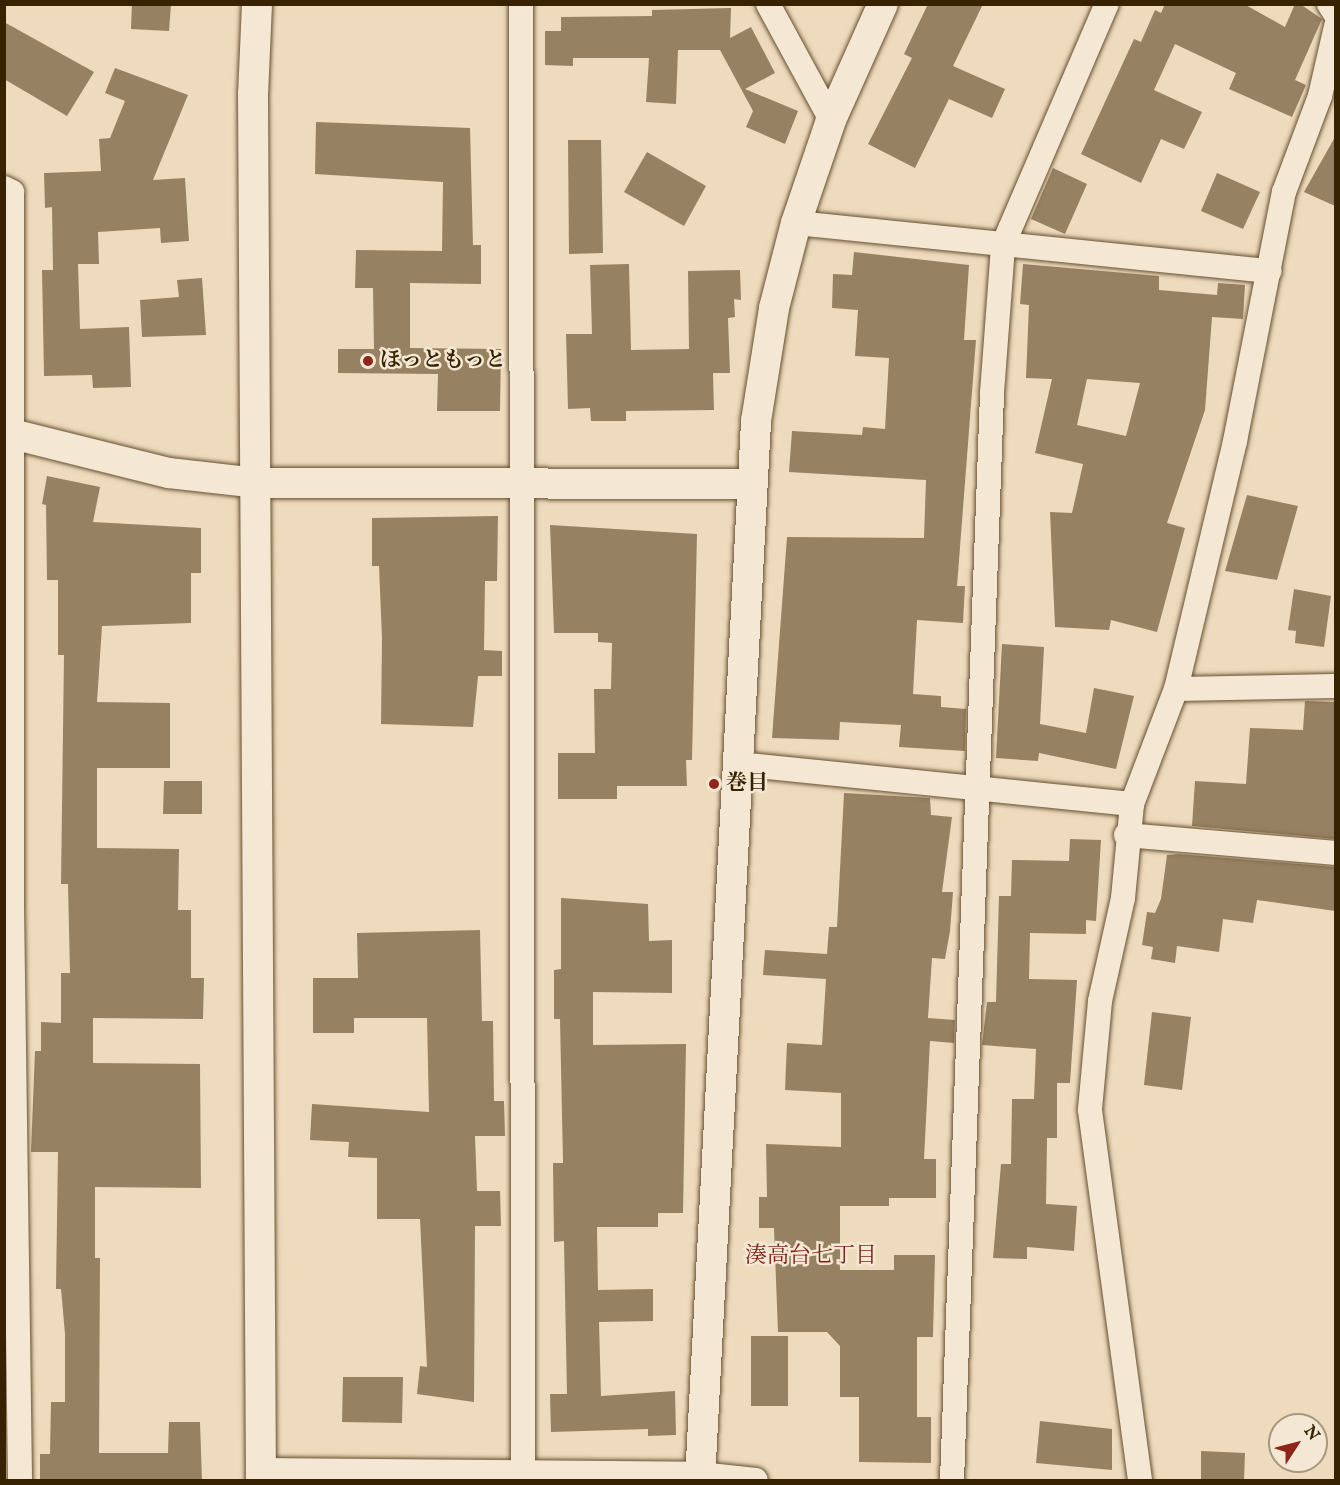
<!DOCTYPE html>
<html>
<head>
<meta charset="utf-8">
<style>
	body { margin:0 }
	#map { position:relative; width:1340px; height:1485px; overflow:hidden; background:#eedabc; font-family:"IM FELL English","Noto Serif JP",serif }
	div>[style] { position:absolute }
	.building>* { inset:0; background:#968262 }
	.roads { filter:drop-shadow(0 0 2px #655030) drop-shadow(0 0 2px #655030) }
	.minor>* { height:24px; margin:-12px; padding:0 12px; transform-origin:12px; border-radius:12px; background:#f4e7d3 }
	.tertiary>* { height:30px; margin:-15px; padding:0 15px; transform-origin:15px; border-radius:15px; background:#f4e7d3 }
	.dots>* { width:16px; height:16px; translate:-50% -50%; box-sizing:border-box; border:3px solid #f4e7d3; border-radius:50% }
	span { translate:-50% -50%; white-space:nowrap; text-align:center; line-height:1.15; -webkit-text-stroke:5px #f4e7d3; paint-order:stroke }
	.poi-label { font-size:21px; color:#372201; font-weight:700 }
	.left { translate:0 -50%; text-align:left }
	.neighbourhood-label { font-size:22px; color:#7a1f14 }
	.frame { position:absolute; inset:0; border:6px solid #372201; pointer-events:none }
	.north { position:absolute; left:1268px; top:1413px; width:60px; height:60px; box-sizing:border-box; background:#f4e7d3; border:2px solid #a8987f; border-radius:50%; rotate:54deg; font-size:16px; font-weight:700; line-height:24px; text-align:center; color:#372201 }
	.north::after { content:''; display:block; margin:auto; width:21px; height:27px; background:#8f2418; clip-path:polygon(50% 0,100% 100%,50% 72%,0 100%) }
</style>
</head>
<body>
<div id="map">
	<div class="building">
		<i style="clip-path:polygon(132px 4px,171px 4px,169px 31px,131px 29px)"></i>
		<i style="clip-path:polygon(928px 4px,983px 4px,953px 66px,1005px 89px,992px 118px,949px 99px,915px 168px,868px 144px,912px 58px,904px 54px)"></i>
		<i style="clip-path:polygon(1165px 4px,1244px 4px,1285px 27px,1295px 4px,1300px 4px,1322px 19px,1295px 80px,1306px 85px,1292px 117px,1229px 89px,1236px 73px,1175px 44px,1154px 90px,1202px 112px,1184px 149px,1161px 139px,1141px 183px,1081px 154px,1134px 39px,1141px 42px,1155px 10px,1161px 13px)"></i>
		<i style="clip-path:polygon(731px 8px,730px 38px,751px 27px,775px 73px,745px 89px,798px 111px,785px 144px,746px 127px,753px 111px,720px 50px,678px 50px,676px 104px,646px 102px,649px 58px,573px 58px,573px 66px,545px 65px,545px 31px,561px 31px,561px 17px,652px 16px,652px 10px)"></i>
		<i style="clip-path:polygon(4px 22px,94px 72px,67px 116px,4px 79px)"></i>
		<i style="clip-path:polygon(115px 68px,188px 95px,153px 180px,185px 178px,189px 241px,161px 243px,160px 228px,98px 232px,99px 264px,78px 264px,80px 329px,129px 327px,131px 387px,93px 388px,92px 375px,44px 376px,42px 270px,53px 270px,52px 207px,45px 208px,44px 173px,101px 171px,99px 139px,110px 138px,125px 101px,105px 93px)"></i>
		<i style="clip-path:polygon(316px 122px,470px 128px,473px 245px,481px 245px,481px 284px,410px 283px,410px 348px,501px 349px,500px 411px,437px 411px,438px 374px,338px 373px,338px 349px,374px 349px,373px 288px,355px 288px,356px 250px,442px 251px,443px 182px,315px 174px)"></i>
		<i style="clip-path:polygon(1335px 137px,1335px 206px,1304px 192px)"></i>
		<i style="clip-path:polygon(568px 140px,601px 140px,603px 253px,569px 254px)"></i>
		<i style="clip-path:polygon(647px 152px,706px 186px,684px 226px,624px 192px)"></i>
		<i style="clip-path:polygon(1053px 168px,1087px 184px,1065px 234px,1031px 219px)"></i>
		<i style="clip-path:polygon(1217px 173px,1260px 192px,1243px 229px,1201px 211px)"></i>
		<i style="clip-path:polygon(854px 252px,969px 265px,964px 340px,976px 340px,957px 586px,965px 586px,963px 623px,917px 620px,913px 694px,941px 696px,941px 707px,966px 709px,965px 751px,899px 747px,901px 725px,840px 722px,839px 740px,772px 738px,787px 537px,924px 538px,926px 480px,789px 472px,792px 431px,862px 435px,863px 427px,885px 429px,889px 358px,855px 356px,858px 310px,832px 308px,833px 274px,852px 275px)"></i>
		<i style="clip-path:polygon(629px 264px,631px 350px,689px 349px,688px 271px,740px 270px,741px 300px,734px 299px,735px 317px,728px 318px,730px 373px,713px 373px,714px 410px,626px 411px,626px 421px,591px 421px,590px 408px,568px 409px,566px 334px,592px 334px,590px 265px)"></i>
		<i style="clip-path:polygon(evenodd,1023px 264px,1159px 276px,1159px 290px,1217px 295px,1218px 283px,1245px 285px,1243px 319px,1212px 317px,1205px 410px,1167px 523px,1185px 528px,1157px 632px,1111px 620px,1109px 630px,1055px 627px,1050px 512px,1072px 513px,1083px 464px,1035px 453px,1052px 379px,1026px 378px,1029px 305px,1020px 304px,1023px 264px,1087px 379px,1140px 383px,1126px 436px,1077px 425px,1087px 379px)"></i>
		<i style="clip-path:polygon(202px 278px,206px 335px,142px 337px,140px 300px,179px 297px,177px 280px)"></i>
		<i style="clip-path:polygon(47px 476px,100px 487px,93px 522px,201px 528px,201px 573px,191px 573px,191px 623px,102px 626px,97px 702px,170px 703px,170px 768px,97px 768px,97px 848px,179px 849px,178px 910px,191px 910px,191px 978px,204px 978px,203px 1019px,93px 1018px,93px 1063px,200px 1064px,201px 1188px,95px 1187px,95px 1258px,100px 1258px,99px 1453px,168px 1453px,169px 1422px,200px 1422px,202px 1480px,40px 1480px,40px 1454px,50px 1454px,51px 1402px,65px 1402px,65px 1334px,61px 1289px,56px 1289px,58px 1152px,31px 1152px,35px 1051px,41px 1051px,41px 1022px,61px 1023px,61px 973px,70px 973px,68px 884px,61px 884px,64px 655px,58px 655px,58px 580px,47px 580px,46px 505px,42px 504px)"></i>
		<i style="clip-path:polygon(1247px 495px,1298px 506px,1277px 580px,1225px 571px)"></i>
		<i style="clip-path:polygon(498px 516px,497px 581px,485px 581px,484px 650px,502px 651px,502px 676px,478px 676px,473px 727px,381px 724px,382px 638px,379px 566px,372px 566px,372px 518px)"></i>
		<i style="clip-path:polygon(550px 525px,697px 534px,692px 760px,686px 760px,687px 786px,617px 786px,617px 799px,558px 799px,558px 753px,595px 753px,594px 689px,611px 689px,612px 643px,598px 642px,598px 633px,554px 633px)"></i>
		<i style="clip-path:polygon(1294px 589px,1331px 596px,1324px 647px,1295px 643px,1296px 631px,1288px 630px)"></i>
		<i style="clip-path:polygon(1002px 644px,1044px 647px,1040px 724px,1086px 733px,1094px 688px,1134px 696px,1116px 769px,1039px 753px,1038px 761px,996px 758px)"></i>
		<i style="clip-path:polygon(1305px 701px,1335px 702px,1335px 839px,1192px 826px,1195px 781px,1246px 784px,1250px 728px,1303px 730px)"></i>
		<i style="clip-path:polygon(164px 781px,202px 781px,202px 814px,163px 814px)"></i>
		<i style="clip-path:polygon(844px 793px,930px 798px,931px 815px,952px 817px,942px 892px,953px 892px,950px 931px,945px 959px,932px 958px,928px 1018px,955px 1020px,954px 1043px,930px 1041px,924px 1159px,936px 1159px,936px 1198px,889px 1198px,889px 1206px,840px 1206px,840px 1270px,894px 1270px,894px 1255px,935px 1255px,933px 1337px,917px 1337px,917px 1417px,931px 1417px,931px 1463px,859px 1462px,859px 1397px,840px 1397px,840px 1346px,827px 1332px,778px 1332px,774px 1228px,759px 1228px,759px 1197px,767px 1197px,766px 1144px,841px 1147px,841px 1093px,785px 1090px,787px 1043px,822px 1045px,826px 979px,763px 975px,765px 950px,827px 954px,829px 927px,837px 927px)"></i>
		<i style="clip-path:polygon(1070px 839px,1101px 840px,1096px 921px,1086px 920px,1086px 934px,1030px 933px,1029px 979px,1077px 980px,1070px 1083px,1057px 1083px,1057px 1138px,1047px 1138px,1046px 1204px,1077px 1206px,1074px 1251px,1027px 1247px,1027px 1259px,993px 1258px,1001px 1164px,1011px 1164px,1012px 1099px,1034px 1099px,1036px 1049px,982px 1045px,987px 1002px,996px 1002px,999px 896px,1011px 896px,1012px 860px,1069px 861px)"></i>
		<i style="clip-path:polygon(1178px 854px,1335px 867px,1335px 911px,1257px 900px,1253px 923px,1223px 919px,1219px 952px,1177px 946px,1175px 963px,1151px 959px,1153px 947px,1142px 945px,1147px 912px,1155px 913px,1161px 899px,1167px 855px)"></i>
		<i style="clip-path:polygon(561px 898px,648px 904px,649px 941px,672px 940px,672px 993px,593px 992px,593px 1045px,686px 1044px,683px 1213px,658px 1213px,658px 1227px,597px 1227px,598px 1290px,653px 1289px,653px 1321px,599px 1322px,601px 1396px,675px 1391px,676px 1435px,648px 1436px,648px 1429px,551px 1432px,550px 1394px,567px 1394px,564px 1241px,554px 1242px,553px 1163px,563px 1163px,560px 1019px,554px 1019px,554px 970px,561px 969px)"></i>
		<i style="clip-path:polygon(480px 930px,482px 1021px,493px 1021px,494px 1101px,504px 1101px,505px 1136px,475px 1136px,477px 1191px,500px 1191px,501px 1226px,475px 1226px,474px 1402px,417px 1394px,420px 1366px,427px 1367px,420px 1219px,377px 1219px,377px 1158px,348px 1157px,349px 1142px,310px 1140px,312px 1104px,429px 1112px,427px 1018px,354px 1018px,354px 1033px,313px 1033px,313px 978px,358px 978px,357px 933px)"></i>
		<i style="clip-path:polygon(1152px 1012px,1191px 1017px,1182px 1090px,1144px 1085px)"></i>
		<i style="clip-path:polygon(751px 1336px,788px 1336px,788px 1406px,751px 1406px)"></i>
		<i style="clip-path:polygon(343px 1377px,403px 1377px,402px 1423px,342px 1422px)"></i>
		<i style="clip-path:polygon(1040px 1421px,1112px 1429px,1112px 1470px,1036px 1463px)"></i>
		<i style="clip-path:polygon(1201px 1451px,1245px 1453px,1244px 1480px,1201px 1480px)"></i>
	</div>
	<div class="roads">
		<div class="minor">
			<i style="left:521px;top:4px;width:1476px;rotate:89.92deg"></i>
			<i style="left:768px;top:4px;width:132px;rotate:61.5deg"></i>
			<i style="left:1329px;top:4px;width:13px;rotate:58deg"></i>
			<i style="left:4px;top:188px;width:9px;rotate:27deg"></i>
			<i style="left:12px;top:192px;width:713px;rotate:90deg"></i>
			<i style="left:12px;top:905px;width:575px;rotate:89.2deg"></i>
			<i style="left:796px;top:223px;width:476px;rotate:5.8deg"></i>
			<i style="left:1176px;top:689px;width:160px;rotate:-1.1deg"></i>
			<i style="left:738px;top:764px;width:396px;rotate:5.8deg"></i>
			<i style="left:1126px;top:835px;width:211px;rotate:4.9deg"></i>
			<i style="left:260px;top:1470px;width:440px;rotate:0.5deg"></i>
			<i style="left:700px;top:1474px;width:56px;rotate:6.1deg"></i>
			<i style="left:952px;top:1480px;width:1088px;rotate:-87.89deg"></i>
			<i style="left:992px;top:393px;width:148px;rotate:-85.7deg"></i>
			<i style="left:1003px;top:245px;width:262px;rotate:-66.7deg"></i>
			<i style="left:1140px;top:1480px;width:374px;rotate:-97.7deg"></i>
			<i style="left:1090px;top:1109px;width:108px;rotate:-84.7deg"></i>
			<i style="left:1100px;top:1001px;width:106px;rotate:-77.4deg"></i>
			<i style="left:1123px;top:898px;width:94px;rotate:-84.5deg"></i>
			<i style="left:1132px;top:804px;width:123px;rotate:-69.1deg"></i>
			<i style="left:1176px;top:689px;width:255px;rotate:-76.6deg"></i>
			<i style="left:1235px;top:441px;width:254px;rotate:-78.9deg"></i>
			<i style="left:1284px;top:192px;width:103px;rotate:-69.4deg"></i>
			<i style="left:1320px;top:96px;width:72px;rotate:-77.1deg"></i>
		</div>
		<div class="tertiary">
			<i style="left:257px;top:4px;width:90px;rotate:92.5deg"></i>
			<i style="left:253px;top:94px;width:1386px;rotate:89.67deg"></i>
			<i style="left:4px;top:432px;width:170px;rotate:14deg"></i>
			<i style="left:169px;top:473px;width:90px;rotate:6.4deg"></i>
			<i style="left:258px;top:483px;width:493px;rotate:0.1deg"></i>
			<i style="left:700px;top:1480px;width:1060px;rotate:-86.97deg"></i>
			<i style="left:756px;top:421px;width:114px;rotate:-80.9deg"></i>
			<i style="left:774px;top:308px;width:88px;rotate:-75.5deg"></i>
			<i style="left:796px;top:223px;width:109px;rotate:-71.2deg"></i>
			<i style="left:831px;top:120px;width:127px;rotate:-65.9deg"></i>
		</div>
	</div>
	<div class="dots">
		<i style="left:368px;top:361px;background:#8f2418"></i>
		<i style="left:714px;top:784px;background:#8f2418"></i>
	</div>
	<div class="poi-label">
		<span class="left" style="left:380px;top:361px">ほっともっと</span>
		<span class="left" style="left:726px;top:784px">巻目</span>
	</div>
	<div class="neighbourhood-label">
		<span style="left:811px;top:1257px">湊高台七丁目</span>
	</div>
	<div class="frame"></div>
	<div class="north">N</div>
</div>
</body>
</html>
